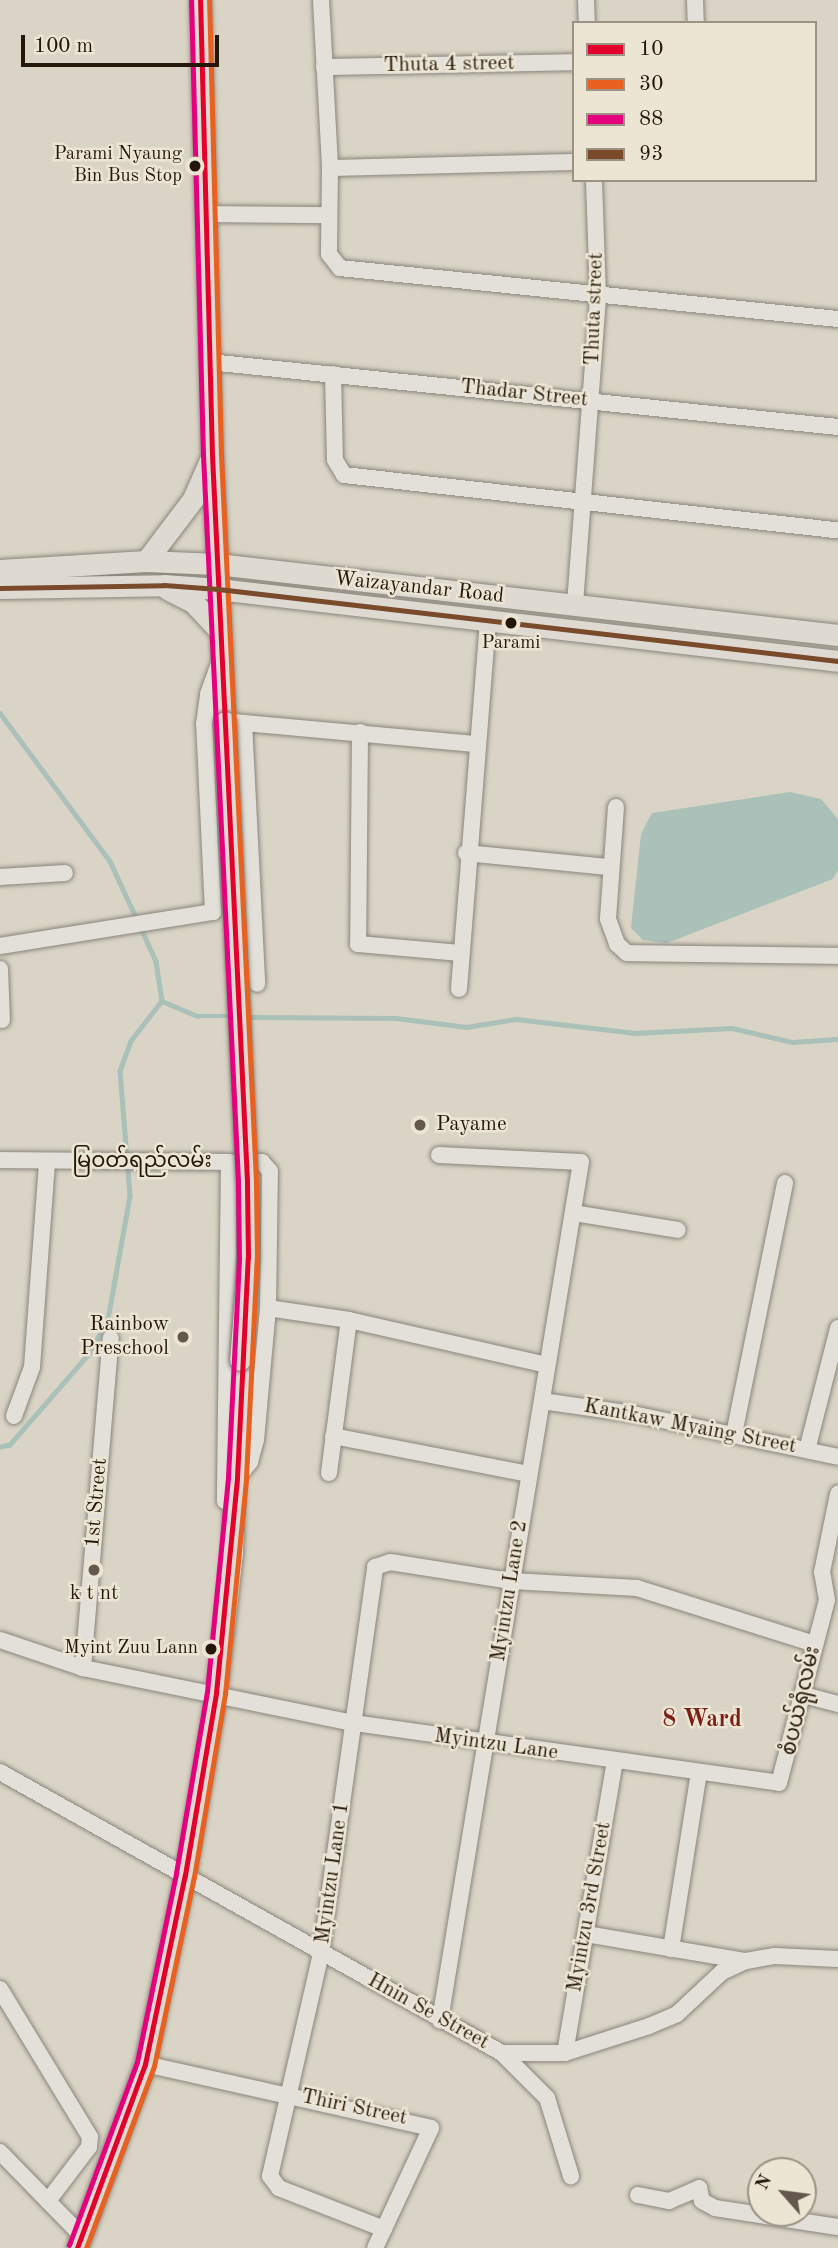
<!DOCTYPE html>
<html>
<head>
<meta charset="utf-8">
<style>
	body { margin:0 }
	#map { position:relative; width:838px; height:2248px; overflow:hidden; background:#d9d4c5; font-family:"Old Standard TT","Noto Sans Myanmar",serif }
	div>[style] { position:absolute }
	.water>* { inset:0; background:#a9c1b8 }
	.stream>* { height:4.5px; margin:-2.25px; padding:0 2.25px; transform-origin:2.25px; border-radius:2.25px; background:#a9c1b8 }
	.roads { filter:drop-shadow(0 0 2px #8a857b) drop-shadow(0 0 2px #8a857b) }
	.minor>* { height:16px; margin:-8px; padding:0 8px; transform-origin:8px; border-radius:8px; background:#e2e0d9 }
	.major>* { height:21px; margin:-10.5px; padding:0 10.5px; transform-origin:10.5px; border-radius:10.5px; background:#dedad2 }
	.bridges { filter:drop-shadow(0 0 2px #706c63) drop-shadow(0 0 2px #706c63) }
	.major-bridge>* { height:21px; margin:-10.5px; padding:0 10.5px; transform-origin:10.5px; border-radius:10.5px; background:#dedad2 }
	.bus-1>* { height:5px; margin:-2.5px; padding:0 2.5px; transform-origin:2.5px; border-radius:2.5px; background:#e4002b }
	.bus-2>* { height:5px; margin:-2.5px; padding:0 2.5px; transform-origin:2.5px; border-radius:2.5px; background:#e86121 }
	.bus-3>* { height:5px; margin:-2.5px; padding:0 2.5px; transform-origin:2.5px; border-radius:2.5px; background:#e5007d }
	.bus-4>* { height:5px; margin:-2.5px; padding:0 2.5px; transform-origin:2.5px; border-radius:2.5px; background:#7a4b2a }
	.dots>* { width:19px; height:19px; translate:-50% -50%; box-sizing:border-box; border:4px solid #ece5d4; border-radius:50% }
	span { translate:-50% -50%; white-space:nowrap; text-align:center; line-height:1.15; -webkit-text-stroke:5px #ece5d4; paint-order:stroke }
	.bus-label { font-size:19px; color:#241609 }
	.right { translate:-100% -50%; text-align:right }
	.street-label { font-size:21px; color:#241609 }
	.poi-label { font-size:21px; color:#241609 }
	.left { translate:0 -50%; text-align:left }
	.quarter-label { font-size:24px; color:#7a1f14; font-weight:700 }
	.legend { position:absolute; left:572px; top:21px; width:245px; height:161px; box-sizing:border-box; background:#ece5d4; border:2px solid #9c9283; margin:0; padding:9px 12px; list-style:none; font-size:21px; color:#241609 }
	.legend li { display:flex; align-items:center; gap:14px; height:35px }
	.legend b { width:35px; border:2px solid #9c9283 }
	.north { position:absolute; left:747px; top:2157px; width:70px; height:70px; box-sizing:border-box; background:#ece5d4; border:2px solid #9c9283; border-radius:50%; rotate:298deg; font-size:19px; font-weight:700; line-height:28px; text-align:center; color:#241609 }
	.north::after { content:''; display:block; margin:auto; width:24px; height:32px; background:#63584b; clip-path:polygon(50% 0,100% 100%,50% 72%,0 100%) }
	.scale { position:absolute; left:21px; top:35px; width:198px; height:32px; box-sizing:border-box; border:4px solid #241609; border-top:0; padding-left:9px; font-size:21px; line-height:24px; white-space:nowrap; color:#241609; -webkit-text-stroke:5px #ece5d4; paint-order:stroke }
</style>
</head>
<body>
<div id="map">
	<div class="water">
		<i style="clip-path:polygon(790px 792px,821px 799px,838px 819px,838px 870px,833px 879px,667px 943px,643px 940px,631px 928px,641px 834px,652px 813px)"></i>
	</div>
	<div class="stream">
		<i style="left:0;top:713px;width:184px;rotate:53.4deg"></i>
		<i style="left:110px;top:861px;width:110px;rotate:65.3deg"></i>
		<i style="left:156px;top:961px;width:40px;rotate:81.5deg"></i>
		<i style="left:162px;top:1001px;width:51px;rotate:127.8deg"></i>
		<i style="left:131px;top:1041px;width:32px;rotate:110deg"></i>
		<i style="left:120px;top:1071px;width:125px;rotate:85.4deg"></i>
		<i style="left:130px;top:1196px;width:125px;rotate:100.1deg"></i>
		<i style="left:108px;top:1319px;width:40px;rotate:118deg"></i>
		<i style="left:89px;top:1354px;width:121px;rotate:131deg"></i>
		<i style="left:10px;top:1445px;width:10px;rotate:169deg"></i>
		<i style="left:162px;top:1001px;width:38px;rotate:23deg"></i>
		<i style="left:197px;top:1016px;width:34px"></i>
		<i style="left:244px;top:1017px;width:152px;rotate:0.4deg"></i>
		<i style="left:396px;top:1018px;width:71px;rotate:7.3deg"></i>
		<i style="left:466px;top:1027px;width:51px;rotate:-9.1deg"></i>
		<i style="left:516px;top:1019px;width:120px;rotate:6.7deg"></i>
		<i style="left:635px;top:1033px;width:97px;rotate:-3deg"></i>
		<i style="left:732px;top:1028px;width:62px;rotate:13.1deg"></i>
		<i style="left:792px;top:1042px;width:46px;rotate:-3.7deg"></i>
	</div>
	<div class="roads">
		<div class="minor">
			<i style="left:321px;top:0;width:168px;rotate:86.9deg"></i>
			<i style="left:330px;top:168px;width:86px;rotate:90.7deg"></i>
			<i style="left:329px;top:254px;width:18px;rotate:52deg"></i>
			<i style="left:340px;top:268px;width:501px;rotate:5.85deg"></i>
			<i style="left:586px;top:0;width:23px;rotate:88deg"></i>
			<i style="left:695px;top:0;width:23px;rotate:88deg"></i>
			<i style="left:324px;top:67px;width:250px;rotate:-1.1deg"></i>
			<i style="left:330px;top:168px;width:244px;rotate:-1.4deg"></i>
			<i style="left:208px;top:214px;width:121px;rotate:0.5deg"></i>
			<i style="left:209px;top:362px;width:632px;rotate:5.9deg"></i>
			<i style="left:333px;top:374px;width:86px;rotate:88.7deg"></i>
			<i style="left:335px;top:460px;width:17px;rotate:59deg"></i>
			<i style="left:344px;top:475px;width:497px;rotate:6.4deg"></i>
			<i style="left:575px;top:604px;width:309px;rotate:-85.7deg"></i>
			<i style="left:598px;top:296px;width:116px;rotate:-92deg"></i>
			<i style="left:233px;top:722px;width:243px;rotate:5.2deg"></i>
			<i style="left:244px;top:723px;width:261px;rotate:87.1deg"></i>
			<i style="left:360px;top:732px;width:212px;rotate:90.5deg"></i>
			<i style="left:358px;top:944px;width:103px;rotate:5deg"></i>
			<i style="left:616px;top:807px;width:112px;rotate:94.1deg"></i>
			<i style="left:608px;top:919px;width:27px;rotate:70deg"></i>
			<i style="left:617px;top:944px;width:13px;rotate:42deg"></i>
			<i style="left:627px;top:953px;width:211px;rotate:0.8deg"></i>
			<i style="left:466px;top:853px;width:145px;rotate:5.6deg"></i>
			<i style="left:0;top:877px;width:65px;rotate:-3.5deg"></i>
			<i style="left:0;top:946px;width:216px;rotate:-9.1deg"></i>
			<i style="left:213px;top:912px;width:188px;rotate:-92.7deg"></i>
			<i style="left:204px;top:724px;width:30px;rotate:-82deg"></i>
			<i style="left:208px;top:694px;width:35px;rotate:-70deg"></i>
			<i style="left:0;top:969px;width:51px;rotate:87.8deg"></i>
			<i style="left:459px;top:989px;width:368px;rotate:-85.5deg"></i>
			<i style="left:439px;top:1155px;width:142px;rotate:2.8deg"></i>
			<i style="left:581px;top:1162px;width:870px;rotate:99.33deg"></i>
			<i style="left:0;top:1160px;width:229px;rotate:0.5deg"></i>
			<i style="left:229px;top:1162px;width:339px;rotate:90.7deg"></i>
			<i style="left:573px;top:1213px;width:106px;rotate:9.2deg"></i>
			<i style="left:268px;top:1308px;width:82px;rotate:8.4deg"></i>
			<i style="left:349px;top:1320px;width:203px;rotate:12.8deg"></i>
			<i style="left:542px;top:1401px;width:92px;rotate:8.1deg"></i>
			<i style="left:633px;top:1414px;width:209px;rotate:11.8deg"></i>
			<i style="left:14px;top:1416px;width:52px;rotate:-69.8deg"></i>
			<i style="left:32px;top:1367px;width:206px;rotate:-85.8deg"></i>
			<i style="left:734px;top:1434px;width:256px;rotate:-78.5deg"></i>
			<i style="left:333px;top:1436px;width:200px;rotate:11deg"></i>
			<i style="left:807px;top:1450px;width:126px;rotate:-75.7deg"></i>
			<i style="left:329px;top:1473px;width:154px;rotate:-82.6deg"></i>
			<i style="left:237px;top:1478px;width:21px;rotate:-51deg"></i>
			<i style="left:250px;top:1462px;width:23px;rotate:-75deg"></i>
			<i style="left:256px;top:1440px;width:133px;rotate:-84.8deg"></i>
			<i style="left:268px;top:1308px;width:137px;rotate:-89.2deg"></i>
			<i style="left:270px;top:1171px;width:12px;rotate:-132deg"></i>
			<i style="left:262px;top:1162px;width:25px;rotate:180deg"></i>
			<i style="left:0;top:1640px;width:88px;rotate:18.6deg"></i>
			<i style="left:83px;top:1668px;width:277px;rotate:11.5deg"></i>
			<i style="left:354px;top:1723px;width:429px;rotate:8deg"></i>
			<i style="left:779px;top:1783px;width:189px;rotate:-75.3deg"></i>
			<i style="left:827px;top:1600px;width:28px;rotate:-100deg"></i>
			<i style="left:822px;top:1572px;width:80px;rotate:-78.4deg"></i>
			<i style="left:83px;top:1668px;width:331px;rotate:-85.2deg"></i>
			<i style="left:804px;top:1695px;width:35px;rotate:15deg"></i>
			<i style="left:0;top:1772px;width:575px;rotate:29.24deg"></i>
			<i style="left:502px;top:2053px;width:63px"></i>
			<i style="left:565px;top:2053px;width:88px;rotate:-17.8deg"></i>
			<i style="left:649px;top:2026px;width:30px;rotate:-23deg"></i>
			<i style="left:677px;top:2014px;width:62px;rotate:-43deg"></i>
			<i style="left:722px;top:1972px;width:26px;rotate:-25deg"></i>
			<i style="left:746px;top:1961px;width:29px;rotate:-10deg"></i>
			<i style="left:775px;top:1956px;width:63px;rotate:2.7deg"></i>
			<i style="left:586px;top:1934px;width:162px;rotate:9.6deg"></i>
			<i style="left:671px;top:1949px;width:179px;rotate:-81deg"></i>
			<i style="left:0;top:1989px;width:173px;rotate:58.7deg"></i>
			<i style="left:90px;top:2137px;width:10px;rotate:96deg"></i>
			<i style="left:89px;top:2147px;width:68px;rotate:127.2deg"></i>
			<i style="left:502px;top:2053px;width:64px;rotate:45deg"></i>
			<i style="left:547px;top:2098px;width:82px;rotate:72.9deg"></i>
			<i style="left:565px;top:2053px;width:296px;rotate:-80.3deg"></i>
			<i style="left:145px;top:2064px;width:293px;rotate:12.6deg"></i>
			<i style="left:431px;top:2128px;width:132px;rotate:115deg"></i>
			<i style="left:0;top:2152px;width:117px;rotate:45.7deg"></i>
			<i style="left:638px;top:2195px;width:32px;rotate:11deg"></i>
			<i style="left:669px;top:2201px;width:33px;rotate:-23deg"></i>
			<i style="left:699px;top:2188px;width:13px;rotate:77deg"></i>
			<i style="left:702px;top:2201px;width:15px;rotate:28deg"></i>
			<i style="left:715px;top:2208px;width:124px;rotate:8.8deg"></i>
			<i style="left:384px;top:2229px;width:113px;rotate:-158.7deg"></i>
			<i style="left:279px;top:2188px;width:15px;rotate:-127deg"></i>
			<i style="left:270px;top:2176px;width:229px;rotate:-77.1deg"></i>
			<i style="left:321px;top:1953px;width:390px;rotate:-82deg"></i>
			<i style="left:375px;top:1567px;width:16px;rotate:-18deg"></i>
			<i style="left:390px;top:1562px;width:123px;rotate:8.9deg"></i>
			<i style="left:512px;top:1581px;width:125px;rotate:3.2deg"></i>
			<i style="left:637px;top:1588px;width:187px;rotate:17.5deg"></i>
		</div>
		<div class="major">
			<i style="left:200px;top:0;width:455px;rotate:88.5deg"></i>
			<i style="left:212px;top:455px;width:267px;rotate:87.2deg"></i>
			<i style="left:146px;top:561px;width:78px;rotate:-52.8deg"></i>
			<i style="left:193px;top:499px;width:43px;rotate:-66.4deg"></i>
			<i style="left:0;top:570px;width:146px;rotate:-3.5deg"></i>
			<i style="left:146px;top:561px;width:71px;rotate:2.4deg"></i>
			<i style="left:217px;top:564px;width:625px;rotate:6.52deg"></i>
			<i style="left:0;top:588px;width:164px;rotate:-1deg"></i>
			<i style="left:164px;top:585px;width:54px;rotate:4.2deg"></i>
			<i style="left:218px;top:589px;width:624px;rotate:6.62deg"></i>
			<i style="left:167px;top:589px;width:29px;rotate:27deg"></i>
			<i style="left:193px;top:602px;width:40px;rotate:47deg"></i>
			<i style="left:77px;top:2248px;width:196px;rotate:-69.7deg"></i>
			<i style="left:145px;top:2064px;width:193px;rotate:-78.1deg"></i>
			<i style="left:185px;top:1875px;width:185px;rotate:-80.3deg"></i>
			<i style="left:216px;top:1693px;width:142px;rotate:-83.5deg"></i>
			<i style="left:232px;top:1552px;width:192px;rotate:-87.6deg"></i>
		</div>
	</div>
	<div class="bridges">
		<div class="major-bridge">
			<i style="left:225px;top:722px;width:460px;rotate:87.3deg"></i>
			<i style="left:247px;top:1181px;width:76px;rotate:89.2deg"></i>
			<i style="left:248px;top:1257px;width:103px;rotate:94.4deg"></i>
		</div>
	</div>
	<div class="bus-1">
		<i style="left:77px;top:2248px;width:196px;rotate:-69.7deg"></i>
		<i style="left:145px;top:2064px;width:193px;rotate:-78.1deg"></i>
		<i style="left:185px;top:1875px;width:185px;rotate:-80.3deg"></i>
		<i style="left:216px;top:1693px;width:216px;rotate:-84.4deg"></i>
		<i style="left:237px;top:1478px;width:221px;rotate:-87.2deg"></i>
		<i style="left:248px;top:1257px;width:76px;rotate:-90.8deg"></i>
		<i style="left:247px;top:1181px;width:727px;rotate:-92.76deg"></i>
		<i style="left:212px;top:455px;width:455px;rotate:-91.5deg"></i>
	</div>
	<div class="bus-2">
		<i style="left:86px;top:2248px;width:194px;rotate:-69.5deg"></i>
		<i style="left:154px;top:2066px;width:193px;rotate:-78.1deg"></i>
		<i style="left:194px;top:1877px;width:186px;rotate:-80.4deg"></i>
		<i style="left:225px;top:1694px;width:217px;rotate:-84.4deg"></i>
		<i style="left:246px;top:1478px;width:221px;rotate:-87.2deg"></i>
		<i style="left:257px;top:1257px;width:76px;rotate:-90.8deg"></i>
		<i style="left:256px;top:1181px;width:727px;rotate:-92.76deg"></i>
		<i style="left:221px;top:455px;width:455px;rotate:-91.5deg"></i>
	</div>
	<div class="bus-3">
		<i style="left:69px;top:2245px;width:195px;rotate:-69.6deg"></i>
		<i style="left:137px;top:2062px;width:193px;rotate:-78.3deg"></i>
		<i style="left:176px;top:1873px;width:184px;rotate:-80.3deg"></i>
		<i style="left:207px;top:1692px;width:216px;rotate:-84.4deg"></i>
		<i style="left:228px;top:1477px;width:220px;rotate:-87.1deg"></i>
		<i style="left:239px;top:1257px;width:76px;rotate:-90.8deg"></i>
		<i style="left:238px;top:1181px;width:727px;rotate:-92.76deg"></i>
		<i style="left:203px;top:455px;width:455px;rotate:-91.5deg"></i>
	</div>
	<div class="bus-4">
		<i style="left:0;top:588px;width:164px;rotate:-1deg"></i>
		<i style="left:164px;top:585px;width:54px;rotate:4.2deg"></i>
		<i style="left:218px;top:589px;width:624px;rotate:6.62deg"></i>
	</div>
	<div class="dots">
		<i style="left:195px;top:166px;background:#241609"></i>
		<i style="left:511px;top:623px;background:#241609"></i>
		<i style="left:420px;top:1125px;background:#63584b"></i>
		<i style="left:183px;top:1337px;background:#63584b"></i>
		<i style="left:94px;top:1570px;background:#63584b"></i>
		<i style="left:211px;top:1649px;background:#241609"></i>
	</div>
	<div class="bus-label">
		<span class="right" style="left:182px;top:166px">Parami Nyaung<br>Bin Bus Stop</span>
		<span style="left:511px;top:644px">Parami</span>
		<span class="right" style="left:198px;top:1649px">Myint Zuu Lann</span>
	</div>
	<div class="street-label">
		<span style="left:449px;top:65px;rotate:-1deg">Thuta 4 street</span>
		<span style="left:595px;top:309px;rotate:-88deg">Thuta street</span>
		<span style="left:524px;top:394px;rotate:6deg">Thadar Street</span>
		<span style="left:419px;top:588px;rotate:6deg">Waizayandar Road</span>
		<span style="left:142px;top:1162px">မြဝတ်ရည်လမ်း</span>
		<span style="left:690px;top:1427px;rotate:11deg">Kantkaw Myaing Street</span>
		<span style="left:97px;top:1503px;rotate:-85deg">1st Street</span>
		<span style="left:510px;top:1591px;rotate:-81deg">Myintzu Lane 2</span>
		<span style="left:802px;top:1701px;rotate:-77deg">စံပယ်ရုံလမ်း</span>
		<span style="left:496px;top:1745px;rotate:8deg">Myintzu Lane</span>
		<span style="left:333px;top:1873px;rotate:-82deg">Myintzu Lane 1</span>
		<span style="left:590px;top:1907px;rotate:-80deg">Myintzu 3rd Street</span>
		<span style="left:428px;top:2012px;rotate:29deg">Hnin Se Street</span>
		<span style="left:354px;top:2108px;rotate:12deg">Thiri Street</span>
	</div>
	<div class="poi-label">
		<span class="left" style="left:436px;top:1125px">Payame</span>
		<span class="right" style="left:169px;top:1337px">Rainbow<br>Preschool</span>
		<span style="left:94px;top:1594px">k t nt</span>
	</div>
	<div class="quarter-label">
		<span style="left:702px;top:1721px">8 Ward</span>
	</div>
	<ul class="legend">
	<li><b style="height:9px;background:#e4002b"></b>10</li>
	<li><b style="height:9px;background:#e86121"></b>30</li>
	<li><b style="height:9px;background:#e5007d"></b>88</li>
	<li><b style="height:9px;background:#7a4b2a"></b>93</li>
	</ul>
	<div class="north">N</div>
	<div class="scale">100 m</div>
</div>
</body>
</html>
